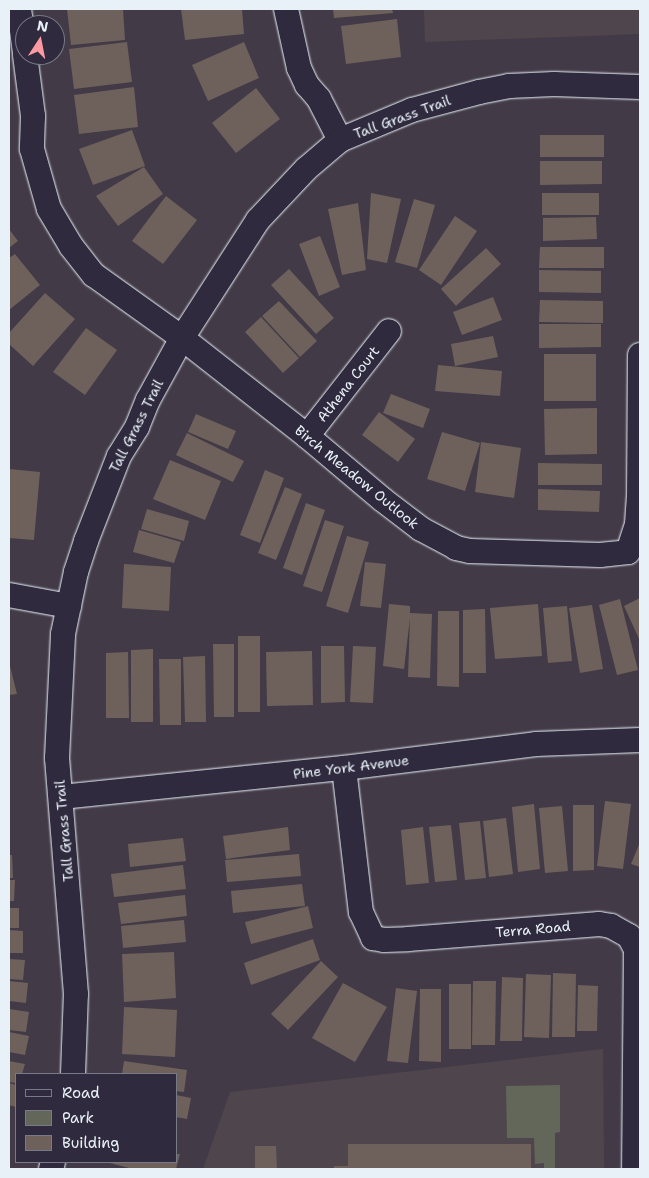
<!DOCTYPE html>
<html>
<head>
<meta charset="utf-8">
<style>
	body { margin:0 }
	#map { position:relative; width:649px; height:1178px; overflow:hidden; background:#423a46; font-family:"Shantell Sans",sans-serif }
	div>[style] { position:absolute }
	.built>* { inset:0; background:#4f464d }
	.green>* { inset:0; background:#62675a }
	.building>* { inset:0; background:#6e615c }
	.roads { filter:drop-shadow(0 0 1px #e8f1f8) drop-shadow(0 0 1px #e8f1f8) }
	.minor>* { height:24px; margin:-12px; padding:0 12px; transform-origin:12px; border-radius:12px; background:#2f2a3d }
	span { translate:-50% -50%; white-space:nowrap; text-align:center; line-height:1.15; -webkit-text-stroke:4px #2f2a3d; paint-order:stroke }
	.street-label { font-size:14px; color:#e8f1f8 }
	.frame { position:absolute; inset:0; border:10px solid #e8f1f8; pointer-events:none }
	.legend { position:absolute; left:15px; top:1073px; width:162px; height:90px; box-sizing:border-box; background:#2f2a3d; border:1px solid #797a88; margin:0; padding:6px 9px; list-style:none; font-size:15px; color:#e8f1f8 }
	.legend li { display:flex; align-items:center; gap:10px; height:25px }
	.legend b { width:25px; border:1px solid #797a88 }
	.north { position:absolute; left:15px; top:15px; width:50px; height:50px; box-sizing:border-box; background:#2f2a3d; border:1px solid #797a88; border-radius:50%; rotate:11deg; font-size:14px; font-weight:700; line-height:20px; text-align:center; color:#e8f1f8 }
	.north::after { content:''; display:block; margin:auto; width:18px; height:22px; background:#ff9aa2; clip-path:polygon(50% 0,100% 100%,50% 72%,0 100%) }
</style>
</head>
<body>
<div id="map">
	<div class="built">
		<i style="clip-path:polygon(424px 9px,640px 9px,640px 34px,425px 42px)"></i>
		<i style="clip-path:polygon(603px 1049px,604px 1169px,203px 1169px,230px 1092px)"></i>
	</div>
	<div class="green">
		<i style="clip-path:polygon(560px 1085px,560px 1132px,555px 1133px,555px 1169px,544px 1169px,544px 1163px,535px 1164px,534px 1138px,507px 1138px,506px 1086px)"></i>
	</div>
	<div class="building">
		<i style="clip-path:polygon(67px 9px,123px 9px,125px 40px,71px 45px)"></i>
		<i style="clip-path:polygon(181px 9px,242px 9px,244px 34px,185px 40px)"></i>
		<i style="clip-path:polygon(333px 9px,392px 9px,393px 13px,334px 18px)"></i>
		<i style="clip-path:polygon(397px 19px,401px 57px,346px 64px,341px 26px)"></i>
		<i style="clip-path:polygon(127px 42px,132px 82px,74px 89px,69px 49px)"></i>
		<i style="clip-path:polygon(244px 42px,259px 78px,208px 101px,192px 65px)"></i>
		<i style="clip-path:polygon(134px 87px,138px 127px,79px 134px,74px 95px)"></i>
		<i style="clip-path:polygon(256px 88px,280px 119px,236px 153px,212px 123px)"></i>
		<i style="clip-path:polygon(132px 130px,145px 166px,93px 185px,79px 149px)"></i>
		<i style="clip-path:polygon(540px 135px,604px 135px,604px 157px,540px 157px)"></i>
		<i style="clip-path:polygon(540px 161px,602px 161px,602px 184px,540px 185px)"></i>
		<i style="clip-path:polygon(144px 167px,163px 194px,118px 226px,96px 196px)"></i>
		<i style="clip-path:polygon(371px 193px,401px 199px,387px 263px,367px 259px)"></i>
		<i style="clip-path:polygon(542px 193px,599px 193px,599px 215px,542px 215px)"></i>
		<i style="clip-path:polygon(166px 196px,197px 220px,163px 264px,132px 241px)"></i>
		<i style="clip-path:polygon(414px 199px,435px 205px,417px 268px,395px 262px)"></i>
		<i style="clip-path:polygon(358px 203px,366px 270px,342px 275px,328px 209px)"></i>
		<i style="clip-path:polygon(455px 216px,477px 231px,441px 285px,419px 270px)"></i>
		<i style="clip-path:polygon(596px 217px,597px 239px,543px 241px,543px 218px)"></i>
		<i style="clip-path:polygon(9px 229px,18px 241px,9px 248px)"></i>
		<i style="clip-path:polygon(320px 236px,340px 287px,319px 296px,299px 244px)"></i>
		<i style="clip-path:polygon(540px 247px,604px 247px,604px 268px,539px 268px)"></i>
		<i style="clip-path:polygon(486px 248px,501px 264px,456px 306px,441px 289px)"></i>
		<i style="clip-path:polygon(15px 254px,40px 285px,9px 310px,9px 258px)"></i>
		<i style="clip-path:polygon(289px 269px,334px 318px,316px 334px,271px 285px)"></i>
		<i style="clip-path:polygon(539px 270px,601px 271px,601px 293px,539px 292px)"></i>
		<i style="clip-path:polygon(45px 293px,75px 319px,33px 366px,9px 344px,9px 333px)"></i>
		<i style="clip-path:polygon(493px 297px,502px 320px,462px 335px,453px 312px)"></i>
		<i style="clip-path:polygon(540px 300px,603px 301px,603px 323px,539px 322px)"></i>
		<i style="clip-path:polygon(279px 301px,317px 341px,300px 357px,262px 316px)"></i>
		<i style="clip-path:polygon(261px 317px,299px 358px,283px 373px,245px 332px)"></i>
		<i style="clip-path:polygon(539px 324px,601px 324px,601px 347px,539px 348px)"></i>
		<i style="clip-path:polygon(86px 328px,117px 350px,85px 395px,53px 372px)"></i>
		<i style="clip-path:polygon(493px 336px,498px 357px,455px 366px,451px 344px)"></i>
		<i style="clip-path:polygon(544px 354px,596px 354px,596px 401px,544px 401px)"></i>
		<i style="clip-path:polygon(438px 365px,502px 371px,500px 396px,435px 391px)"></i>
		<i style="clip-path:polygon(391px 394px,430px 409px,423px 428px,383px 413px)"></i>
		<i style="clip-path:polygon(597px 408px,597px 454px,545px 455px,544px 409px)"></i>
		<i style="clip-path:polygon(379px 412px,415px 439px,398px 462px,362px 435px)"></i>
		<i style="clip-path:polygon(196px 414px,236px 431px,228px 449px,188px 432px)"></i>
		<i style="clip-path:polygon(442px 432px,480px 443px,465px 491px,427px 479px)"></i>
		<i style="clip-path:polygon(187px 433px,244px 461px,233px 482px,176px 455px)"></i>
		<i style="clip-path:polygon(481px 442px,521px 448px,514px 498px,475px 492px)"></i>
		<i style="clip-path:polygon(170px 460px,221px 481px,205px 520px,153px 499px)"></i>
		<i style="clip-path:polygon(538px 463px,602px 464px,602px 485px,538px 485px)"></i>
		<i style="clip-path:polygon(9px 469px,40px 472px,34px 540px,9px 538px)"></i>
		<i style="clip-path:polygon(265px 470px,284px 478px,260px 543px,240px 535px)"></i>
		<i style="clip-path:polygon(285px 487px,302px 494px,276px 560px,258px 553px)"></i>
		<i style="clip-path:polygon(538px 489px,600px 491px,599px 512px,538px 510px)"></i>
		<i style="clip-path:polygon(306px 503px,325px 510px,302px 575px,283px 568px)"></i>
		<i style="clip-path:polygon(147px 509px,189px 521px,184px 541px,141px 529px)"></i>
		<i style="clip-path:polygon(325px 520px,344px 526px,322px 592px,303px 586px)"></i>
		<i style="clip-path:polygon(139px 530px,181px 542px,174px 563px,133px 552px)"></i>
		<i style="clip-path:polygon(347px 536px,369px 542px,348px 613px,326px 606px)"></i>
		<i style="clip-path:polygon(365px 562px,386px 564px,381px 608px,360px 606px)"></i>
		<i style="clip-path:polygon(124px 564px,171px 567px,169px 611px,122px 608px)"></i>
		<i style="clip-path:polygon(640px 598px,640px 641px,624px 606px)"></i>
		<i style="clip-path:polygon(620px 599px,638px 670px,617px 675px,599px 605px)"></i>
		<i style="clip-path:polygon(389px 604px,410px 606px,410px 613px,432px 614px,430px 678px,408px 677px,410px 618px,404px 669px,383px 666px)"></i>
		<i style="clip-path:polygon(538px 604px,542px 656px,495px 659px,490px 608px)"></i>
		<i style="clip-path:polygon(592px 605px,603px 669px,580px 673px,569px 608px)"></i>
		<i style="clip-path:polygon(567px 606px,572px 661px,548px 663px,543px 608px)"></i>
		<i style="clip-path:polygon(485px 609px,486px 673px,463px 673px,463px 610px)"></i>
		<i style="clip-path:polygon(438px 611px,459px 611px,459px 687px,437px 686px)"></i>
		<i style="clip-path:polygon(238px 636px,260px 636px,260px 712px,238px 712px)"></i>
		<i style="clip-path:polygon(213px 644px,234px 644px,234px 717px,214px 717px)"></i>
		<i style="clip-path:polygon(321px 646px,344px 646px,345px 702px,321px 703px)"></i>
		<i style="clip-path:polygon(353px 646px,376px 647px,373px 703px,350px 702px)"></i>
		<i style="clip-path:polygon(153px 649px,153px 722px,131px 722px,131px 650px)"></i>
		<i style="clip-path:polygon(312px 651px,313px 705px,267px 706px,266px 652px)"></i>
		<i style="clip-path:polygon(128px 652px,129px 718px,106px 718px,106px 653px)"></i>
		<i style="clip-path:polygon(205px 656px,206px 722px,185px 722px,183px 657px)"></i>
		<i style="clip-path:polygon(159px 659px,181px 659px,181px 725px,160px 725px)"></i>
		<i style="clip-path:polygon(9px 662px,17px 694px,9px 695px)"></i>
		<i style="clip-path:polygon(605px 801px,631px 804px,623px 869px,597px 866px)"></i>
		<i style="clip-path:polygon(534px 804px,540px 869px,518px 872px,512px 807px)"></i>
		<i style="clip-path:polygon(573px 805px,594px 805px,594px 870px,573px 871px)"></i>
		<i style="clip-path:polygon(562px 806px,568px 871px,545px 873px,539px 808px)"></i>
		<i style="clip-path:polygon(506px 818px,513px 874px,489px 877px,483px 821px)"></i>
		<i style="clip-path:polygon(480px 821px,486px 878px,465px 880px,459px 823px)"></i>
		<i style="clip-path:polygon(451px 825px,457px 880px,435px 882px,429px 827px)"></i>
		<i style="clip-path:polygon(288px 827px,290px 850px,226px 859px,223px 836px)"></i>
		<i style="clip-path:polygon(423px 827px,429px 883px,406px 885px,401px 830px)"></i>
		<i style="clip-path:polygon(183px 838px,186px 861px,130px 867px,128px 844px)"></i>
		<i style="clip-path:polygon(640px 842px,640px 867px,631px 864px)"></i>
		<i style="clip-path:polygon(299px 854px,301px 876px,227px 882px,225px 860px)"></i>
		<i style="clip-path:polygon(9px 855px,12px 855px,13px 878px,9px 878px)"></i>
		<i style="clip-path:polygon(183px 865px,186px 889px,114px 897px,111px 874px)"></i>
		<i style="clip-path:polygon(9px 880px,15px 880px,14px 901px,9px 901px)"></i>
		<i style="clip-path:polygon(302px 884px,305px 906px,233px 913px,231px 891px)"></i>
		<i style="clip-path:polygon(185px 895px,187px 916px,121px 924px,118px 903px)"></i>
		<i style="clip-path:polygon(308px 906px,313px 928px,251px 944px,245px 922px)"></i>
		<i style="clip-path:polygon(9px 908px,19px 908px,19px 928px,9px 928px)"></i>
		<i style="clip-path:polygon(184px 920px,186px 942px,123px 948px,121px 926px)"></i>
		<i style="clip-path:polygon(9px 930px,23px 931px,23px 953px,9px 953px)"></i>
		<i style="clip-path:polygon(313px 939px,320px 960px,251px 985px,244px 963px)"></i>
		<i style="clip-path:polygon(174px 952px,176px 998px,124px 1002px,122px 954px)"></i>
		<i style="clip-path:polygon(9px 959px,25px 960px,23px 980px,9px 979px)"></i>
		<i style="clip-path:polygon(321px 961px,338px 977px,288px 1030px,271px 1014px)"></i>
		<i style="clip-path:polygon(553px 973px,576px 974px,575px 1037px,552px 1037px)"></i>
		<i style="clip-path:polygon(526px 974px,551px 975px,549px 1038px,524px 1037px)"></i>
		<i style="clip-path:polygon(502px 977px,523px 978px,522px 1041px,500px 1041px)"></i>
		<i style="clip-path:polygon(9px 981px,28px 983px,26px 1003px,9px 1001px)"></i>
		<i style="clip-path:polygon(473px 981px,496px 981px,495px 1045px,472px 1045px)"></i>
		<i style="clip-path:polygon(343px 983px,387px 1007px,355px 1062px,312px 1038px)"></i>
		<i style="clip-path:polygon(449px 984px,471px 984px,471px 1049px,449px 1049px)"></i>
		<i style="clip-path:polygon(578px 985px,598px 986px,597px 1031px,577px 1031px)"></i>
		<i style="clip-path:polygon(396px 988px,417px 991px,408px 1063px,387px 1061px)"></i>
		<i style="clip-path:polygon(420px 989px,441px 989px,441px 1062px,419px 1061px)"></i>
		<i style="clip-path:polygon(124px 1007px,177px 1010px,175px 1057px,122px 1054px)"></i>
		<i style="clip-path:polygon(9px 1009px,29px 1012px,26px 1032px,9px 1030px)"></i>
		<i style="clip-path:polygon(9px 1032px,29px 1036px,25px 1055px,9px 1052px)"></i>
		<i style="clip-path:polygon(9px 1061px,25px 1064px,22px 1074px,16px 1074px,16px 1083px,9px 1082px)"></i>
		<i style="clip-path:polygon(124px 1061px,187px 1070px,184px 1092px,176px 1091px,176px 1074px,122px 1074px)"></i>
		<i style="clip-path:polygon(9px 1083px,16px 1085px,16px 1107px,9px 1105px)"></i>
		<i style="clip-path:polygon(176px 1095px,191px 1098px,187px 1119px,176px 1117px)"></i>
		<i style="clip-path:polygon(348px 1144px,531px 1144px,531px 1169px,334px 1169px,334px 1166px,348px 1166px)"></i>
		<i style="clip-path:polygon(255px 1146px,276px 1146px,277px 1169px,255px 1169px)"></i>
		<i style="clip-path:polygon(176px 1154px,180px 1154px,176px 1169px,133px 1169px,106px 1162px,176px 1162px)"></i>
	</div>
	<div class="roads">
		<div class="minor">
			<i style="left:19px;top:9px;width:44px;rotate:82.2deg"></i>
			<i style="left:286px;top:9px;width:60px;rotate:77.6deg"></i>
			<i style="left:299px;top:68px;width:19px;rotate:65deg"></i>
			<i style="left:307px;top:85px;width:18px;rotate:49deg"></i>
			<i style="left:319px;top:99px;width:46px;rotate:62.9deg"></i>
			<i style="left:25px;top:55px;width:62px;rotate:82.5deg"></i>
			<i style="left:33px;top:116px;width:33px;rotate:92deg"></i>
			<i style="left:32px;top:149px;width:62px;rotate:74.2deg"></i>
			<i style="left:49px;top:209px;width:43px;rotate:59.3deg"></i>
			<i style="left:71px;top:246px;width:37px;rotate:52deg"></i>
			<i style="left:94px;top:275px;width:108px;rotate:35.6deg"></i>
			<i style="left:182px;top:338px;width:159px;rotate:38.1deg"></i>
			<i style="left:307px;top:436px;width:99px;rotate:40.1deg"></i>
			<i style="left:383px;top:500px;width:48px;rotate:37.3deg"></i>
			<i style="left:421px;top:529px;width:40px;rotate:28deg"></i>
			<i style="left:456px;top:548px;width:14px;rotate:12deg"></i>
			<i style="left:470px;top:551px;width:130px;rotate:1.8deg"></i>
			<i style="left:600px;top:555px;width:28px;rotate:-6deg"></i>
			<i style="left:628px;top:552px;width:29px;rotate:-72deg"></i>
			<i style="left:637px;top:524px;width:26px;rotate:-86deg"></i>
			<i style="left:639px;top:498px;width:143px;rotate:-89.6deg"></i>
			<i style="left:307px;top:436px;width:133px;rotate:-52deg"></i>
			<i style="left:9px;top:595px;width:61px;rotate:10.4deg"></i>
			<i style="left:344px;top:768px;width:145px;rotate:83.3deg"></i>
			<i style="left:361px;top:912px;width:29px;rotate:65deg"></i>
			<i style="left:373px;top:938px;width:11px;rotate:10deg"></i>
			<i style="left:384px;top:940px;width:24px;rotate:-2deg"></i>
			<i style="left:408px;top:939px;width:192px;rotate:-4.5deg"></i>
			<i style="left:599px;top:924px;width:12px;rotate:9deg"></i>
			<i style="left:611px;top:926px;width:21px;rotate:29deg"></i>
			<i style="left:629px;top:936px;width:15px;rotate:62deg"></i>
			<i style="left:636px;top:949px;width:220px;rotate:90.5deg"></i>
			<i style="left:61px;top:797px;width:284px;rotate:-5.9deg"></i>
			<i style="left:344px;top:768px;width:193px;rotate:-7.1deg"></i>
			<i style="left:536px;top:744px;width:104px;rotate:-2.2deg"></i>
			<i style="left:73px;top:1074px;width:80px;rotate:-87.9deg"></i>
			<i style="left:76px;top:994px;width:237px;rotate:-94.6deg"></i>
			<i style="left:57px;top:758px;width:124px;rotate:-87.2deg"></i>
			<i style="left:63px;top:634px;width:63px;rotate:-78.2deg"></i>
			<i style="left:76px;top:572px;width:33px;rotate:-72deg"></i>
			<i style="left:86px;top:541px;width:91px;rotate:-68.8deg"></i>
			<i style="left:119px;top:456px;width:34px;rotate:-58deg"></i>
			<i style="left:137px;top:427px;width:29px;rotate:-68deg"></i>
			<i style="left:148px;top:400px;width:71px;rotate:-61.3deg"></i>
			<i style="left:182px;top:338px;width:140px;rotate:-57.2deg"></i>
			<i style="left:258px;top:220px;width:70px;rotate:-46.7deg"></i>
			<i style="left:306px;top:169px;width:45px;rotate:-40.5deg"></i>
			<i style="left:340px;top:140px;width:78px;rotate:-22.6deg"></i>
			<i style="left:412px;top:110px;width:69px;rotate:-15deg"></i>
			<i style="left:479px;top:92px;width:31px;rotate:-11deg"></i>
			<i style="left:509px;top:86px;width:45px;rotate:-2.5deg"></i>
			<i style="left:554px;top:84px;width:86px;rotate:2deg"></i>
			<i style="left:51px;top:1169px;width:7px;rotate:-74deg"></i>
		</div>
	</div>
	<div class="street-label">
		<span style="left:402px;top:117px;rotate:-20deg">Tall Grass Trail</span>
		<span style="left:348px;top:384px;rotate:-52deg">Athena Court</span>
		<span style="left:136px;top:426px;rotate:-63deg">Tall Grass Trail</span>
		<span style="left:357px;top:477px;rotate:39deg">Birch Meadow Outlook</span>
		<span style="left:351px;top:767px;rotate:-7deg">Pine York Avenue</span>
		<span style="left:64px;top:831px;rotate:-95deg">Tall Grass Trail</span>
		<span style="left:533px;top:929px;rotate:-5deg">Terra Road</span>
	</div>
	<div class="frame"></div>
	<ul class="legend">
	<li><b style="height:6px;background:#2f2a3d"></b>Road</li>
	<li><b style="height:14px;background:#62675a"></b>Park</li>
	<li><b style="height:14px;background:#6e615c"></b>Building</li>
	</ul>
	<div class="north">N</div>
</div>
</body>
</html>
